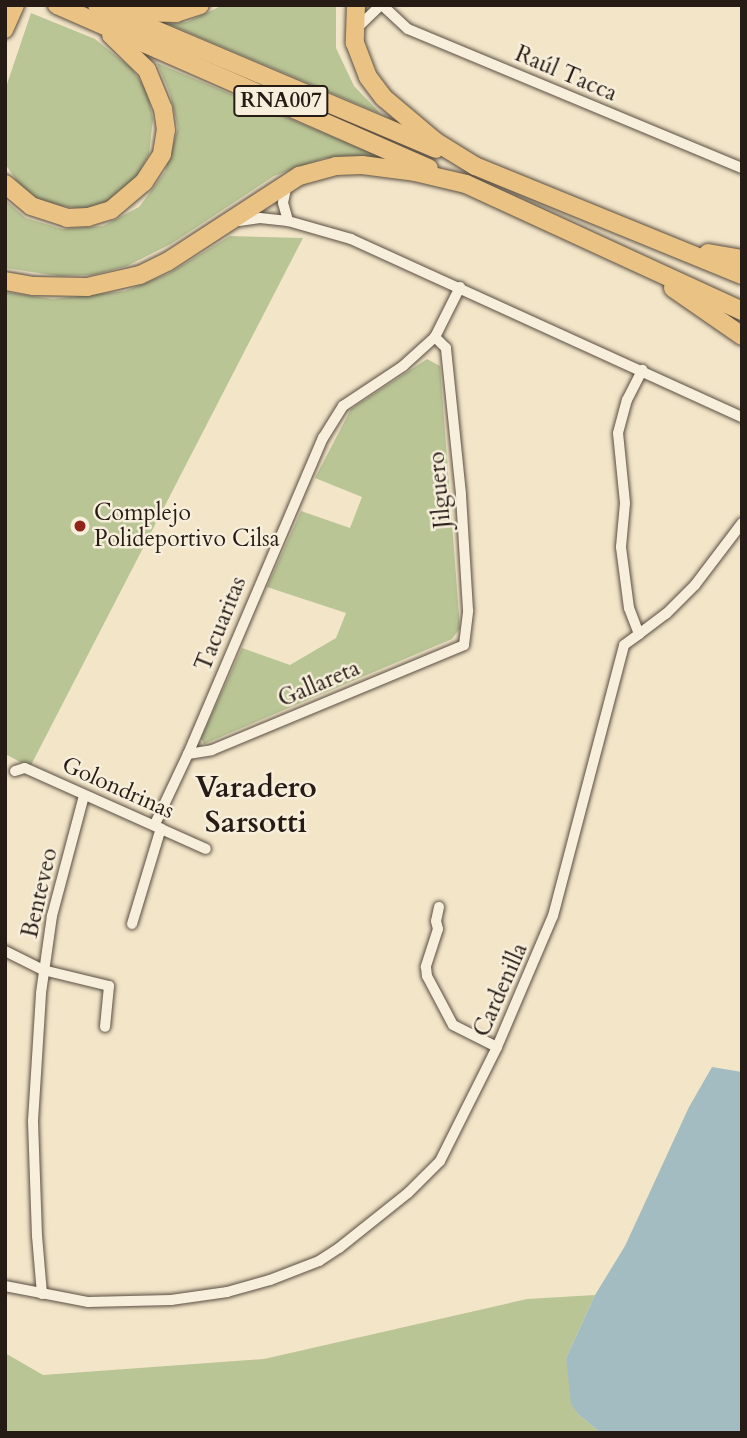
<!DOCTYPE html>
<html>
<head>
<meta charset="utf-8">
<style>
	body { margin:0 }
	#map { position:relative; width:747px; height:1438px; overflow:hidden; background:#f3e5c8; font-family:Cardo,serif }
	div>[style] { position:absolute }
	.green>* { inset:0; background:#bac596 }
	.water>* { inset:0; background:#a3bcc1 }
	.roads { filter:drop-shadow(0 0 2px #594e42) drop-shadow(0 0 2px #594e42) }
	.street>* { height:10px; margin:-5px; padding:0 5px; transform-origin:5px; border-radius:5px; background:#f7eedb }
	.primary>* { height:16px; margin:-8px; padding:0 8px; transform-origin:8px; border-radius:8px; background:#eac284 }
	.highway>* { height:18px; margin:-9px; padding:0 9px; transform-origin:9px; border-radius:9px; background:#eac284 }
	.dots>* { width:19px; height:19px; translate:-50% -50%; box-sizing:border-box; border:4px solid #f7eedb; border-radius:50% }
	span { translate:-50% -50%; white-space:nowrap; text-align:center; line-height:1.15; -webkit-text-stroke:5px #f7eedb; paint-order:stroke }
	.shield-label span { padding:2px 5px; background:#f7eedb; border:2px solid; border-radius:5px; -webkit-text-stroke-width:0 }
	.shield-label { font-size:21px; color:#261b15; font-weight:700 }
	.street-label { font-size:23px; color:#261b15 }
	.poi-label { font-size:23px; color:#261b15 }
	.left { translate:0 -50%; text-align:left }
	.district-label { font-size:30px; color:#261b15; font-weight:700 }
	.frame { position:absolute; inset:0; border:7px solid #261b15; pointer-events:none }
</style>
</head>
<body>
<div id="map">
	<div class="green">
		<i style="clip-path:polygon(223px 5px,336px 5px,336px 48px,354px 86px,381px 114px,168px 24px,187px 22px)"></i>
		<i style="clip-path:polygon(31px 13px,95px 39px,131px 68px,147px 90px,153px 119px,149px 154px,133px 183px,110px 202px,84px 209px,45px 204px,20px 185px,5px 164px,5px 90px)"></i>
		<i style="clip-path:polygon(157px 63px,393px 162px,324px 158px,274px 176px,171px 244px,127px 266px,93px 275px,59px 276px,5px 268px,5px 200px,26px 218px,62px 229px,103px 226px,139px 207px,165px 172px,178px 128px,170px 94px)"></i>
		<i style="clip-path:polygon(230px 236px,303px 238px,30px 767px,5px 754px,5px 292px,53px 299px,125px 291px,168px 274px)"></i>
		<i style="clip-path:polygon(427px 359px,440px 366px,460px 628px,452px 639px,204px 744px,201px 738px,242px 648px,290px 665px,336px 638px,346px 613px,267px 587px,301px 511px,350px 528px,362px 497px,315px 478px,351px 409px)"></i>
		<i style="clip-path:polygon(595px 1295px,566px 1358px,579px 1415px,601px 1433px,5px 1433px,5px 1353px,43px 1375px,264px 1359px,527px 1299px)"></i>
	</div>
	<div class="water">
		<i style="clip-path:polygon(712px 1067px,742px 1072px,742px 1433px,601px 1433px,579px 1415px,571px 1404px,566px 1358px,595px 1295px,625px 1246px,689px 1107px)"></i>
	</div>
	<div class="roads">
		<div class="street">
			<i style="left:382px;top:5px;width:35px;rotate:43deg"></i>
			<i style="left:408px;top:29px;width:362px;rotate:22.6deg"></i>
			<i style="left:356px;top:29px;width:35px;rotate:-44deg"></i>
			<i style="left:287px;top:184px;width:19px;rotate:102deg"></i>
			<i style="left:283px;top:203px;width:19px;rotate:74deg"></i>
			<i style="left:239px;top:221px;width:21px;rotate:-8deg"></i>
			<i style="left:260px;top:218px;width:28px;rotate:6deg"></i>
			<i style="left:288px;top:221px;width:66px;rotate:15.9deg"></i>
			<i style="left:351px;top:239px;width:430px;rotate:24.5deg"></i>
			<i style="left:639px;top:634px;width:34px;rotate:-37deg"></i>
			<i style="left:666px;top:614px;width:41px;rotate:-45deg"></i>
			<i style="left:695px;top:585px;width:78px;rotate:-52.8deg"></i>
			<i style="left:188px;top:754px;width:24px;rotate:-9deg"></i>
			<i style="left:212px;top:750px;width:273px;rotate:-22.6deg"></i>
			<i style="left:464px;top:645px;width:35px;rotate:-83deg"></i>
			<i style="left:468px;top:610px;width:116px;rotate:-93.5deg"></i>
			<i style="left:461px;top:494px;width:147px;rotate:-95.9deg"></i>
			<i style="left:446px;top:348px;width:16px;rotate:-135deg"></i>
			<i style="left:15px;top:771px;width:10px;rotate:-17deg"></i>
			<i style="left:25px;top:768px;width:198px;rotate:24.1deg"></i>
			<i style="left:155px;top:824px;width:77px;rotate:-64.8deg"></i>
			<i style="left:188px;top:754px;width:344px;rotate:-66.9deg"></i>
			<i style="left:323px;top:438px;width:38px;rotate:-58deg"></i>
			<i style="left:343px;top:406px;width:72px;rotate:-33.7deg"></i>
			<i style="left:403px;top:366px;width:43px;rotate:-42.2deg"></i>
			<i style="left:435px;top:337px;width:56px;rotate:-63.4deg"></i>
			<i style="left:439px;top:907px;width:14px;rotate:102deg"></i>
			<i style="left:436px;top:921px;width:8px;rotate:76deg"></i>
			<i style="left:438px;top:929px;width:40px;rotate:108deg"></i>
			<i style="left:426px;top:967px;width:9px;rotate:84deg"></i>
			<i style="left:427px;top:976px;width:55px;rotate:62deg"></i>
			<i style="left:453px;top:1025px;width:49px;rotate:26.6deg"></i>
			<i style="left:132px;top:924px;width:100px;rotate:-73.2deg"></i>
			<i style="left:5px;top:951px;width:42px;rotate:26.6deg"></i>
			<i style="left:43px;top:970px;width:68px;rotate:13.6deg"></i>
			<i style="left:109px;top:986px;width:41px;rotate:95.6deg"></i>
			<i style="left:5px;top:1286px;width:85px;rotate:10.9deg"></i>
			<i style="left:88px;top:1302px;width:83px;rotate:-1.4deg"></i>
			<i style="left:171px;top:1300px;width:57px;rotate:-8.1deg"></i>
			<i style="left:227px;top:1292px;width:45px;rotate:-15.6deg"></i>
			<i style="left:270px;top:1280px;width:53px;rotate:-21.2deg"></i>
			<i style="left:319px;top:1261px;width:24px;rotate:-33deg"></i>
			<i style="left:339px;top:1248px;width:88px;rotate:-38.6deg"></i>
			<i style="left:408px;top:1193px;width:45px;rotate:-45deg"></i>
			<i style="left:440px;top:1161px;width:127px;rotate:-63.4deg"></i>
			<i style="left:497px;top:1047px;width:142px;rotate:-66.9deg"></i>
			<i style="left:553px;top:916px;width:280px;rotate:-75.3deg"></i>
			<i style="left:624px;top:645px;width:19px;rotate:-36deg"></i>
			<i style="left:639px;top:634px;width:28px;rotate:-111deg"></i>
			<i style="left:629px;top:608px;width:62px;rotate:-97.5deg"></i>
			<i style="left:621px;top:547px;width:44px;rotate:-84.8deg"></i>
			<i style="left:625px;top:503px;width:70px;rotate:-95.7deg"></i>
			<i style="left:618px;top:433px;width:34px;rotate:-75deg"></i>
			<i style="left:627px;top:400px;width:34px;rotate:-63deg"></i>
			<i style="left:42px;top:1294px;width:58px;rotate:-94.9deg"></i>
			<i style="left:37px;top:1236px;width:115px;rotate:-92deg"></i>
			<i style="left:33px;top:1121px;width:128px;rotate:-86.4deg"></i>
			<i style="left:41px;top:993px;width:78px;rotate:-81.9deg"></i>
			<i style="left:52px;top:916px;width:124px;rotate:-75.1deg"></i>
		</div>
		<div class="primary">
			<i style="left:5px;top:30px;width:27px;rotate:-66deg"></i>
		</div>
		<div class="highway">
			<i style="left:57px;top:5px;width:406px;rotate:23.7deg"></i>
			<i style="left:97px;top:5px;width:368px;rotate:23deg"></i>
			<i style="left:356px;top:5px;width:38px;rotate:92deg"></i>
			<i style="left:355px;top:43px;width:36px;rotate:69deg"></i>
			<i style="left:368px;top:77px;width:26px;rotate:53deg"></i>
			<i style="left:384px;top:98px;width:68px;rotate:40.2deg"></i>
			<i style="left:436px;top:142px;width:46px;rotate:31.6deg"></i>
			<i style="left:475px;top:166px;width:288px;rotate:22.2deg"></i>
			<i style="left:128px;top:12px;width:48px;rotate:1.2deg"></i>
			<i style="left:176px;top:13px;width:25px;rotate:-18deg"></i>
			<i style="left:5px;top:184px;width:34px;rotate:40deg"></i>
			<i style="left:31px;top:206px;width:38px;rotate:18deg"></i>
			<i style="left:67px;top:218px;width:21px;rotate:-3deg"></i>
			<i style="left:88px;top:217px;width:24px;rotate:-17deg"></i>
			<i style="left:111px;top:210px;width:43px;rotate:-40.3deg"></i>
			<i style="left:144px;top:182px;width:33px;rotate:-57deg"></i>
			<i style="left:162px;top:154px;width:24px;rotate:-81deg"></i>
			<i style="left:166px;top:130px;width:21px;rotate:-98deg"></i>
			<i style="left:163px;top:109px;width:42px;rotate:-112.3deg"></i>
			<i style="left:147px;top:70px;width:50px;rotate:-135.8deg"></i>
			<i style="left:708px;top:253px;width:35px;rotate:10deg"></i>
			<i style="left:5px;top:281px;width:29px;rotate:10deg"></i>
			<i style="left:34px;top:286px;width:53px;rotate:1.1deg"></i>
			<i style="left:87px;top:287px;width:54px;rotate:-12.8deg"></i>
			<i style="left:140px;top:275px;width:30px;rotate:-26deg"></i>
			<i style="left:167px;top:262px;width:158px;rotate:-33.1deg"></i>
			<i style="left:299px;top:176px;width:38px;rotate:-15deg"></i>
			<i style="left:336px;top:166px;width:26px;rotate:-2deg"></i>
			<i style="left:362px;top:165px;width:53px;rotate:7.5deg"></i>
			<i style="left:415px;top:172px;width:52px;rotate:13.2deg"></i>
			<i style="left:466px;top:184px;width:304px;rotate:24.7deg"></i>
			<i style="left:673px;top:288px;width:84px;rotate:34.8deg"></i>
		</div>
	</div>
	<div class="dots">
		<i style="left:80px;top:526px;background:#8f2418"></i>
	</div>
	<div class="shield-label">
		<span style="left:281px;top:101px">RNA007</span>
	</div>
	<div class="street-label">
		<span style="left:566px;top:74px;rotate:23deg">Raúl Tacca</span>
		<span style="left:440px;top:490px;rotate:-95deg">Jilguero</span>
		<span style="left:221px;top:624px;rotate:-68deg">Tacuaritas</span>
		<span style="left:319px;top:684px;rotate:-23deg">Gallareta</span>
		<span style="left:118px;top:788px;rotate:24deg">Golondrinas</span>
		<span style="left:40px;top:893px;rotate:-77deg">Benteveo</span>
		<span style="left:501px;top:990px;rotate:-66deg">Cardenilla</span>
	</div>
	<div class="poi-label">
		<span class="left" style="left:94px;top:526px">Complejo<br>Polideportivo Cilsa</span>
	</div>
	<div class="district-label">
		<span style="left:256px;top:805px">Varadero<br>Sarsotti</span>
	</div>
	<div class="frame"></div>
</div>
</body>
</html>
